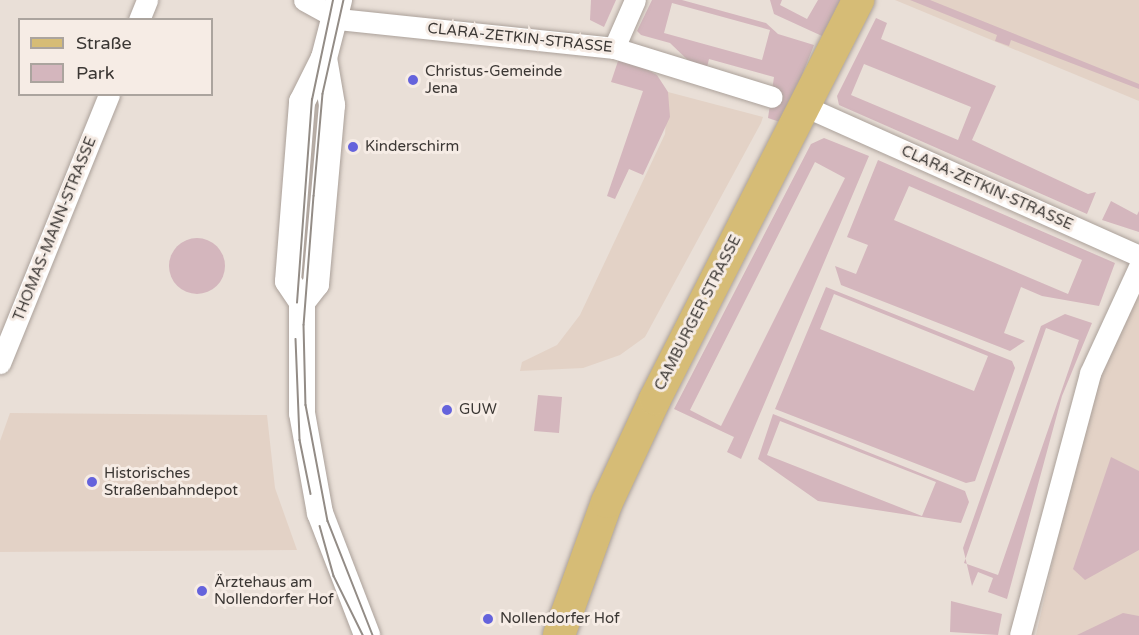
<!DOCTYPE html>
<html>
<head>
<meta charset="utf-8">
<style>
	body { margin:0 }
	#map { position:relative; width:1139px; height:635px; overflow:hidden; background:#e9dfd7; font-family:"Varela Round",sans-serif }
	div>[style] { position:absolute }
	.built>* { inset:0; background:#e3d2c6 }
	.green>* { inset:0; background:#d4b6bd }
	.round { border-radius:50% }
	.roads { filter:drop-shadow(0 0 2px #aba19a) drop-shadow(0 0 2px #aba19a) }
	.minor>* { height:21px; margin:-10.5px; padding:0 10.5px; transform-origin:10.5px; border-radius:10.5px; background:#fff }
	.tertiary>* { height:26px; margin:-13px; padding:0 13px; transform-origin:13px; border-radius:13px; background:#fff }
	.primary>* { height:32px; margin:-16px; padding:0 16px; transform-origin:16px; border-radius:16px; background:#d6bc76 }
	.tram>* { height:1.5px; margin:-0.75px; padding:0 0.75px; transform-origin:0.75px; border-radius:0.75px; background:#938c86 }
	.dots>* { width:16px; height:16px; translate:-50% -50%; box-sizing:border-box; border:3px solid #f6ece5; border-radius:50% }
	span { translate:-50% -50%; white-space:nowrap; text-align:center; line-height:1.15; -webkit-text-stroke:6px #f6ece5; paint-order:stroke }
	.street-label { font-size:15px; color:#3b3734 }
	.poi-label { font-size:15px; color:#3b3734 }
	.left { translate:0 -50%; text-align:left }
	.legend { position:absolute; left:18px; top:18px; width:195px; height:78px; box-sizing:border-box; background:#f6ece5; border:2px solid #aba49e; margin:0; padding:8px 10px; list-style:none; font-size:18px; color:#3b3734 }
	.legend li { display:flex; align-items:center; gap:12px; height:30px }
	.legend b { width:30px; border:2px solid #aba49e }
</style>
</head>
<body>
<div id="map">
	<div class="built">
		<i style="clip-path:polygon(895px 0,1139px 0,1139px 101px)"></i>
		<i style="clip-path:polygon(668px 92px,763px 117px,761px 123px,645px 337px,620px 355px,583px 368px,520px 371px,522px 362px,557px 345px,580px 315px,665px 134px)"></i>
		<i style="clip-path:polygon(1139px 289px,1139px 635px,1036px 635px,1087px 411px,1111px 340px)"></i>
		<i style="clip-path:polygon(10px 413px,267px 415px,275px 488px,297px 550px,0 552px,0 441px)"></i>
	</div>
	<div class="green">
		<i style="clip-path:polygon(591px 0,616px 0,604px 27px,590px 20px)"></i>
		<i style="clip-path:polygon(evenodd,652px 0,682px 0,766px 23px,778px 34px,814px 45px,783px 123px,768px 118px,774px 77px,709px 59px,706px 71px,696px 68px,670px 43px,641px 35px,637px 31px,652px 0,672px 3px,770px 30px,762px 60px,664px 33px,672px 3px)"></i>
		<i style="clip-path:polygon(782px 0,780px 5px,807px 19px,818px 0,847px 0,822px 36px,774px 14px,770px 0)"></i>
		<i style="clip-path:polygon(910px 0,930px 0,1139px 84px,1139px 89px,1011px 40px,1009px 46px,995px 41px,997px 35px)"></i>
		<i style="clip-path:polygon(evenodd,876px 18px,887px 23px,881px 39px,996px 86px,972px 140px,1088px 194px,1096px 192px,1087px 214px,839px 105px,837px 96px,876px 18px,864px 64px,971px 107px,958px 140px,851px 95px,864px 64px)"></i>
		<i style="clip-path:polygon(620px 55px,657px 75px,668px 92px,670px 117px,643px 175px,629px 169px,615px 199px,607px 196px,643px 91px,611px 82px)"></i>
		<i style="clip-path:polygon(evenodd,824px 138px,869px 156px,741px 459px,727px 452px,734px 437px,674px 409px,811px 144px,824px 138px,815px 162px,845px 178px,721px 426px,690px 410px,815px 162px)"></i>
		<i style="clip-path:polygon(evenodd,878px 160px,1115px 263px,1099px 306px,1042px 296px,1021px 287px,1004px 333px,1025px 341px,1010px 351px,841px 285px,835px 266px,856px 274px,868px 245px,847px 237px,878px 160px,909px 186px,1082px 260px,1068px 294px,894px 220px,909px 186px)"></i>
		<i style="clip-path:polygon(1111px 201px,1137px 215px,1139px 211px,1139px 232px,1102px 220px)"></i>
		<i class="round" style="left:169px;top:238px;width:56px;height:56px"></i>
		<i style="clip-path:polygon(evenodd,826px 287px,1012px 361px,1015px 368px,975px 481px,966px 483px,775px 409px,826px 287px,834px 294px,988px 356px,974px 391px,820px 329px,834px 294px)"></i>
		<i style="clip-path:polygon(evenodd,1065px 314px,1092px 323px,1062px 396px,1007px 599px,988px 592px,993px 578px,978px 572px,972px 586px,963px 548px,1041px 326px,1065px 314px,1046px 328px,1079px 340px,998px 575px,964px 563px,1046px 328px)"></i>
		<i style="clip-path:polygon(538px 395px,562px 397px,559px 433px,534px 431px)"></i>
		<i style="clip-path:polygon(evenodd,773px 414px,965px 491px,969px 502px,961px 523px,818px 501px,758px 459px,773px 414px,780px 421px,936px 482px,922px 516px,767px 455px,780px 421px)"></i>
		<i style="clip-path:polygon(1111px 457px,1139px 471px,1139px 550px,1085px 580px,1073px 569px)"></i>
		<i style="clip-path:polygon(951px 601px,1002px 614px,998px 635px,950px 632px)"></i>
		<i style="clip-path:polygon(1123px 613px,1139px 616px,1139px 635px,1077px 635px)"></i>
	</div>
	<div class="roads">
		<div class="minor">
			<i style="left:304px;top:0;width:39px;rotate:29deg"></i>
			<i style="left:338px;top:19px;width:278px;rotate:6deg"></i>
			<i style="left:614px;top:48px;width:165px;rotate:17.2deg"></i>
			<i style="left:139px;top:20px;width:22px;rotate:-68deg"></i>
			<i style="left:614px;top:48px;width:52px;rotate:-66.4deg"></i>
			<i style="left:802px;top:105px;width:369px;rotate:24.1deg"></i>
			<i style="left:0;top:363px;width:290px;rotate:-67.9deg"></i>
			<i style="left:1020px;top:635px;width:271px;rotate:-75deg"></i>
			<i style="left:1090px;top:373px;width:117px;rotate:-65.2deg"></i>
		</div>
		<div class="tertiary">
			<i style="left:324px;top:58px;width:48px;rotate:80.3deg"></i>
			<i style="left:332px;top:105px;width:180px;rotate:95.1deg"></i>
			<i style="left:316px;top:284px;width:23px;rotate:128deg"></i>
			<i style="left:302px;top:302px;width:111px;rotate:90deg"></i>
			<i style="left:302px;top:413px;width:102px;rotate:79.8deg"></i>
			<i style="left:320px;top:513px;width:131px;rotate:68.9deg"></i>
			<i style="left:302px;top:302px;width:25px;rotate:-124deg"></i>
			<i style="left:288px;top:281px;width:180px;rotate:-85.5deg"></i>
			<i style="left:302px;top:102px;width:49px;rotate:-63.4deg"></i>
			<i style="left:324px;top:58px;width:60px;rotate:-75.5deg"></i>
		</div>
		<div class="primary">
			<i style="left:559px;top:635px;width:141px;rotate:-70.2deg"></i>
			<i style="left:607px;top:502px;width:114px;rotate:-65deg"></i>
			<i style="left:655px;top:399px;width:448px;rotate:-63deg"></i>
		</div>
	</div>
	<div class="tram">
		<i style="left:344px;top:0;width:96px;rotate:102.6deg"></i>
		<i style="left:323px;top:94px;width:102px;rotate:95deg"></i>
		<i style="left:314px;top:196px;width:129px;rotate:94.4deg"></i>
		<i style="left:304px;top:325px;width:80px;rotate:88.6deg"></i>
		<i style="left:306px;top:405px;width:118px;rotate:79.3deg"></i>
		<i style="left:328px;top:521px;width:123px;rotate:68.5deg"></i>
		<i style="left:297px;top:303px;width:204px;rotate:-85.8deg"></i>
		<i style="left:312px;top:100px;width:102px;rotate:-78.1deg"></i>
		<i style="left:296px;top:339px;width:101px;rotate:87.7deg"></i>
		<i style="left:300px;top:440px;width:55px;rotate:78.5deg"></i>
		<i style="left:320px;top:526px;width:52px;rotate:74.4deg"></i>
		<i style="left:334px;top:576px;width:66px;rotate:63.8deg"></i>
	</div>
	<div class="dots">
		<i style="left:413px;top:80px;background:#6563dc"></i>
		<i style="left:353px;top:147px;background:#6563dc"></i>
		<i style="left:447px;top:410px;background:#6563dc"></i>
		<i style="left:92px;top:482px;background:#6563dc"></i>
		<i style="left:202px;top:591px;background:#6563dc"></i>
		<i style="left:488px;top:619px;background:#6563dc"></i>
	</div>
	<div class="street-label">
		<span style="left:520px;top:38px;rotate:6deg">CLARA-ZETKIN-STRASSE</span>
		<span style="left:987px;top:188px;rotate:24deg">CLARA-ZETKIN-STRASSE</span>
		<span style="left:55px;top:229px;rotate:-68deg">THOMAS-MANN-STRASSE</span>
		<span style="left:698px;top:313px;rotate:-63deg">CAMBURGER STRASSE</span>
	</div>
	<div class="poi-label">
		<span class="left" style="left:425px;top:80px">Christus-Gemeinde<br>Jena</span>
		<span class="left" style="left:365px;top:147px">Kinderschirm</span>
		<span class="left" style="left:459px;top:410px">GUW</span>
		<span class="left" style="left:104px;top:482px">Historisches<br>Straßenbahndepot</span>
		<span class="left" style="left:214px;top:591px">Ärztehaus am<br>Nollendorfer Hof</span>
		<span class="left" style="left:500px;top:619px">Nollendorfer Hof</span>
	</div>
	<ul class="legend">
	<li><b style="height:8px;background:#d6bc76"></b>Straße</li>
	<li><b style="height:16px;background:#d4b6bd"></b>Park</li>
	</ul>
</div>
</body>
</html>
